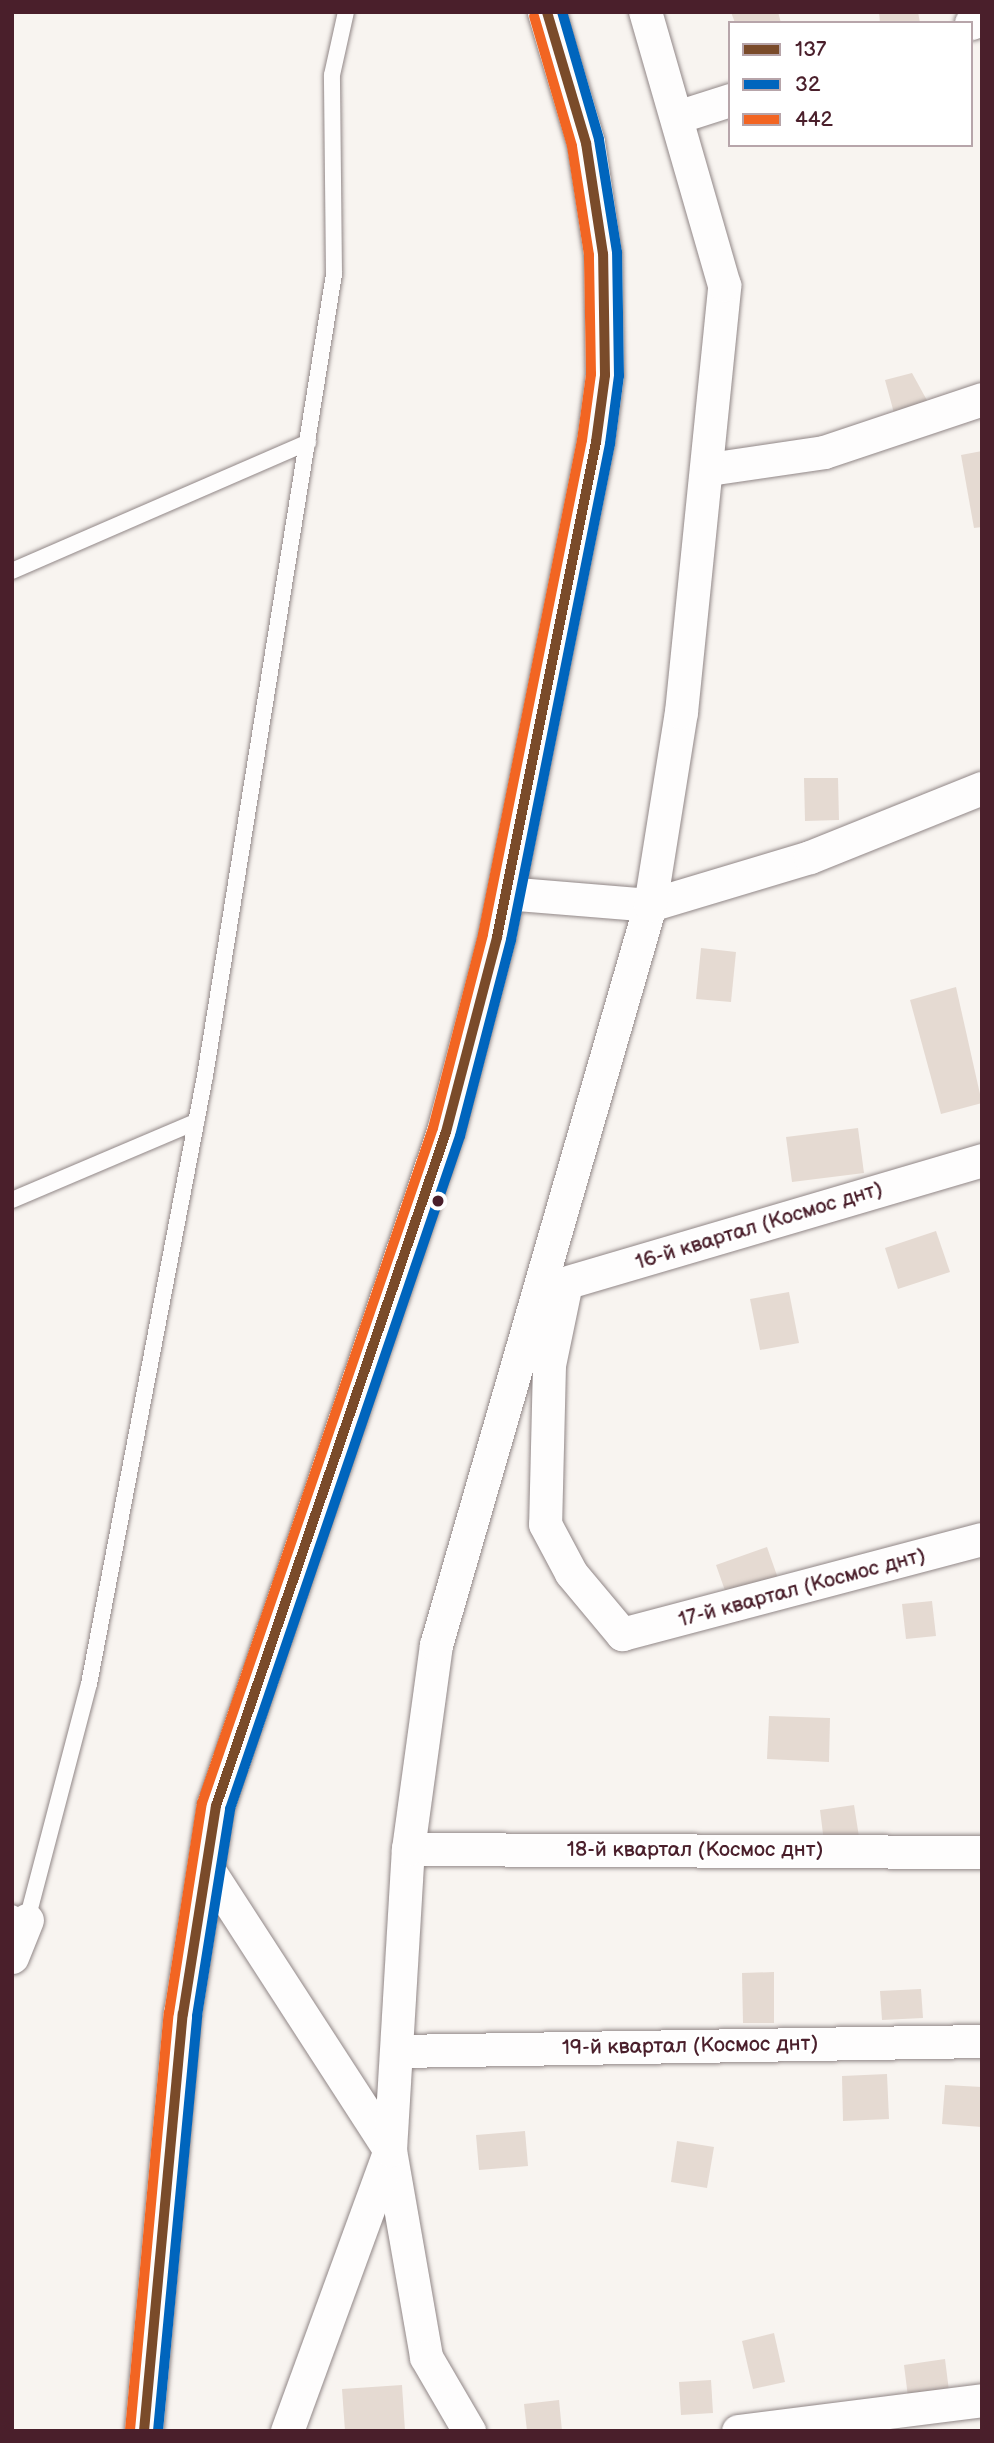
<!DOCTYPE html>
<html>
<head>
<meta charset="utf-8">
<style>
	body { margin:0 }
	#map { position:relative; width:994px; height:2443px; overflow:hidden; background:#f8f4f0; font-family:"Balsamiq Sans",sans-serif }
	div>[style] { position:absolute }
	.building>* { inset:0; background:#e5dad2 }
	.roads { filter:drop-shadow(0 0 2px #918787) drop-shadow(0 0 2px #918787) }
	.lane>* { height:16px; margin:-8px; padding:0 8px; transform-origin:8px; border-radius:8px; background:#fefdfd }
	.street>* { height:33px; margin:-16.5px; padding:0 16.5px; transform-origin:16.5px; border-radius:16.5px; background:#fefdfd }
	.primary>* { height:38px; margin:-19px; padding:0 19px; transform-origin:19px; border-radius:19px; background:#fefdfd }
	.bus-1>* { height:10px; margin:-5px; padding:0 5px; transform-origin:5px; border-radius:5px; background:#7a4b2a }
	.bus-2>* { height:10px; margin:-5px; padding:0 5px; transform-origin:5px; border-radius:5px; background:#0065bd }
	.bus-3>* { height:10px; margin:-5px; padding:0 5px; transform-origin:5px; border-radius:5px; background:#f26522 }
	.dots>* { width:19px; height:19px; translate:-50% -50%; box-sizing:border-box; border:4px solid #fff; border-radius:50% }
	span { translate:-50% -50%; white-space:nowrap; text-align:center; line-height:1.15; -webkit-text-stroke:5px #fff; paint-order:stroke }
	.street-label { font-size:21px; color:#4a1f2b }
	.frame { position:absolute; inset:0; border:14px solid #4a1f2b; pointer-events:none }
	.legend { position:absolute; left:728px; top:21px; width:245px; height:126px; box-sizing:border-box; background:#fff; border:2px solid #b7a5aa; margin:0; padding:9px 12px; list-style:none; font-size:21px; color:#4a1f2b }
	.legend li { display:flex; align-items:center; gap:14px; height:35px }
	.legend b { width:35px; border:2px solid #b7a5aa }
</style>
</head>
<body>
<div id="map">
	<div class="building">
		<i style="clip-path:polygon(731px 12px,778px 12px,781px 23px,735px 23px)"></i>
		<i style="clip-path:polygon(879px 12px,918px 12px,920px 23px,880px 23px)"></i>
		<i style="clip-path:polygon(912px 373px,929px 404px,894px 413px,885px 380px)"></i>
		<i style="clip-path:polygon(982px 451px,982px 527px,974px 528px,961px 455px)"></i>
		<i style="clip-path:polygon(804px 778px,838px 778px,839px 820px,805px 821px)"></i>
		<i style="clip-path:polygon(701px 948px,736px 952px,731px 1002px,696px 999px)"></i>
		<i style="clip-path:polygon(956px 987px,982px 1103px,941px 1114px,910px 1000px)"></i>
		<i style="clip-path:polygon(858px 1128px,864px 1173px,792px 1182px,786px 1137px)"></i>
		<i style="clip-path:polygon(936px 1231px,950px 1272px,898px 1289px,885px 1248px)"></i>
		<i style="clip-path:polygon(789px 1292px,799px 1343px,760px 1350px,750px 1299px)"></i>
		<i style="clip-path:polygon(767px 1547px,780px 1584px,729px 1602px,716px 1565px)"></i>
		<i style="clip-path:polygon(932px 1601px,936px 1636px,906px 1639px,902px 1604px)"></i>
		<i style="clip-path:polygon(769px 1716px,830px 1718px,829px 1762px,767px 1759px)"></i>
		<i style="clip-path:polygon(854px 1805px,859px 1837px,824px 1842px,820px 1810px)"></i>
		<i style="clip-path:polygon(774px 1972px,774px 2023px,743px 2023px,742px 1973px)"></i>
		<i style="clip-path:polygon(921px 1989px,923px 2018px,882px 2020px,880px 1991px)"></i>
		<i style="clip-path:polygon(887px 2074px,889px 2119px,843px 2121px,842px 2076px)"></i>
		<i style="clip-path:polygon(945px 2085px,982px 2087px,982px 2127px,942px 2124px)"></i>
		<i style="clip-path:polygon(525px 2131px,528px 2166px,479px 2170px,476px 2135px)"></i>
		<i style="clip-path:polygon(677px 2141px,714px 2147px,707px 2188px,671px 2182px)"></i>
		<i style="clip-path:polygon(774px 2333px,785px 2382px,753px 2389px,742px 2341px)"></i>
		<i style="clip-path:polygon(945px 2359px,950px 2399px,909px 2405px,904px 2365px)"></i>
		<i style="clip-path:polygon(711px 2380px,713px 2413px,681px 2415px,679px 2382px)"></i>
		<i style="clip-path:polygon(402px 2385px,405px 2431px,345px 2431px,342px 2389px)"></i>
		<i style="clip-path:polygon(559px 2400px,562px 2431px,527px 2431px,524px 2404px)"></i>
	</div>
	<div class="roads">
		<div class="lane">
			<i style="left:12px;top:571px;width:323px;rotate:-23.5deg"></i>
			<i style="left:12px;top:1200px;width:200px;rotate:-23deg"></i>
			<i style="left:12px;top:1913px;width:17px;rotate:25deg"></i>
			<i style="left:27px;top:1920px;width:244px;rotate:-75.3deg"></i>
			<i style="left:89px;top:1684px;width:619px;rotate:-79.2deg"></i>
			<i style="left:205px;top:1076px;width:812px;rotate:-80.86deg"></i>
			<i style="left:334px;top:274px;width:199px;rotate:-90.6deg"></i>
			<i style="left:332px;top:75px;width:65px;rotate:-77.5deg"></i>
		</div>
		<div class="street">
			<i style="left:971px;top:23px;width:12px;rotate:-20deg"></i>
			<i style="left:677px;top:117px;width:56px;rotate:-17.8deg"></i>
			<i style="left:709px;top:469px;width:116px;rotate:-8.4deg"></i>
			<i style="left:824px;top:452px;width:167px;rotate:-18.5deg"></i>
			<i style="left:505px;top:893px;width:145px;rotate:4.7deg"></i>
			<i style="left:650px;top:905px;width:167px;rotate:-16.7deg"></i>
			<i style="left:810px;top:857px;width:185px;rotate:-21.9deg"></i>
			<i style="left:566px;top:1283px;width:84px;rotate:101.7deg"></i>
			<i style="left:549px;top:1365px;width:159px;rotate:91.4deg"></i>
			<i style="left:545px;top:1524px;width:55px;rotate:62deg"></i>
			<i style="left:571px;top:1573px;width:80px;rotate:50.1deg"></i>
			<i style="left:622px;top:1634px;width:372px;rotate:-14.8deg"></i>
			<i style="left:544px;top:1289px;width:457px;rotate:-16.4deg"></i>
			<i style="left:408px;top:1849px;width:574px;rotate:0.3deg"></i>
			<i style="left:204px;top:1863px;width:342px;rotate:57.1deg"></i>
			<i style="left:390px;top:2150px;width:210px;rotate:80.1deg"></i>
			<i style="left:426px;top:2357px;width:86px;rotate:59.8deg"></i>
			<i style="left:12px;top:1957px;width:40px;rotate:-68deg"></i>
			<i style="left:398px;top:2051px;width:584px;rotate:-0.98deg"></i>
			<i style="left:287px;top:2431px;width:299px;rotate:-69.9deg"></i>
			<i style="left:390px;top:2150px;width:302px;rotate:-86.6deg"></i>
			<i style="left:408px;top:1849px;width:206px;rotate:-82.2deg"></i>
			<i style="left:436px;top:1645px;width:770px;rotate:-73.87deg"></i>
			<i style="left:650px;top:905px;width:195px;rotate:-80.9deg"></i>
			<i style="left:681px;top:712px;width:429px;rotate:-84.2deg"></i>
			<i style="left:724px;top:285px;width:284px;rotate:-106.1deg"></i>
			<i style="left:738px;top:2431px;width:246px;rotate:-7.2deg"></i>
		</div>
		<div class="primary">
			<i style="left:144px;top:2431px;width:419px;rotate:-84.7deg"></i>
			<i style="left:183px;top:2014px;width:211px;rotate:-81deg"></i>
			<i style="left:216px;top:1806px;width:712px;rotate:-71.16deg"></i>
			<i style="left:446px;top:1132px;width:202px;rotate:-75.3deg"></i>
			<i style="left:497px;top:937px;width:505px;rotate:-78.69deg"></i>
			<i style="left:596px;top:442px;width:68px;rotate:-82.3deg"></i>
			<i style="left:605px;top:375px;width:121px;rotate:-90.9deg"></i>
			<i style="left:603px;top:254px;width:112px;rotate:-98.7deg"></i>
			<i style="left:586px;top:143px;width:137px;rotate:-106.6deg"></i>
		</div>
	</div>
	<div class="bus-1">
		<i style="left:144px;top:2431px;width:419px;rotate:-84.7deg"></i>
		<i style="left:183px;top:2014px;width:211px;rotate:-81deg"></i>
		<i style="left:216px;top:1806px;width:712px;rotate:-71.16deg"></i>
		<i style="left:446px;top:1132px;width:202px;rotate:-75.3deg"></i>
		<i style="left:497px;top:937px;width:505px;rotate:-78.69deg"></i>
		<i style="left:596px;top:442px;width:68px;rotate:-82.3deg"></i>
		<i style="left:605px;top:375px;width:121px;rotate:-90.9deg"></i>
		<i style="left:603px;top:254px;width:112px;rotate:-98.7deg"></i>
		<i style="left:586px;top:143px;width:137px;rotate:-106.6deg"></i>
	</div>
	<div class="bus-2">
		<i style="left:158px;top:2431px;width:417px;rotate:-84.6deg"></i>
		<i style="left:197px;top:2016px;width:210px;rotate:-80.9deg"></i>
		<i style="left:230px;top:1809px;width:711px;rotate:-71.13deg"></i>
		<i style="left:460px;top:1136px;width:203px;rotate:-75.4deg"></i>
		<i style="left:511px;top:940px;width:506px;rotate:-78.71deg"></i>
		<i style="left:610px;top:444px;width:69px;rotate:-82.5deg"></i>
		<i style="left:619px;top:376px;width:124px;rotate:-90.9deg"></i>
		<i style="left:617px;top:252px;width:114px;rotate:-99.1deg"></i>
		<i style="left:599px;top:139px;width:132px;rotate:-106.2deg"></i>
	</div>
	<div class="bus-3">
		<i style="left:130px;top:2430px;width:419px;rotate:-84.7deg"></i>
		<i style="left:169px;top:2013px;width:213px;rotate:-81.1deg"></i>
		<i style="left:202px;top:1803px;width:713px;rotate:-71.11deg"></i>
		<i style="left:433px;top:1128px;width:200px;rotate:-75.5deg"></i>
		<i style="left:483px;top:934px;width:504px;rotate:-78.67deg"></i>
		<i style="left:582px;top:440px;width:67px;rotate:-82.2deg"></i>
		<i style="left:591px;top:374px;width:119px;rotate:-91deg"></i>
		<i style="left:589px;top:255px;width:110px;rotate:-98.9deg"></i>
		<i style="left:572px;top:146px;width:135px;rotate:-106.3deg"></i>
	</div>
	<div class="dots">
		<i style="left:438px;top:1201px;background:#4a1f2b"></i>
	</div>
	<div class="street-label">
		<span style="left:759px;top:1226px;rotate:-17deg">16-й квартал (Космос днт)</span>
		<span style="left:802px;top:1588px;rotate:-15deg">17-й квартал (Космос днт)</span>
		<span style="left:695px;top:1850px">18-й квартал (Космос днт)</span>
		<span style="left:690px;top:2046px;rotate:-1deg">19-й квартал (Космос днт)</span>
	</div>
	<div class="frame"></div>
	<ul class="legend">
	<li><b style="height:9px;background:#7a4b2a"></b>137</li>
	<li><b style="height:9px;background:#0065bd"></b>32</li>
	<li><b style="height:9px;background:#f26522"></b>442</li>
	</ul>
</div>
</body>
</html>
